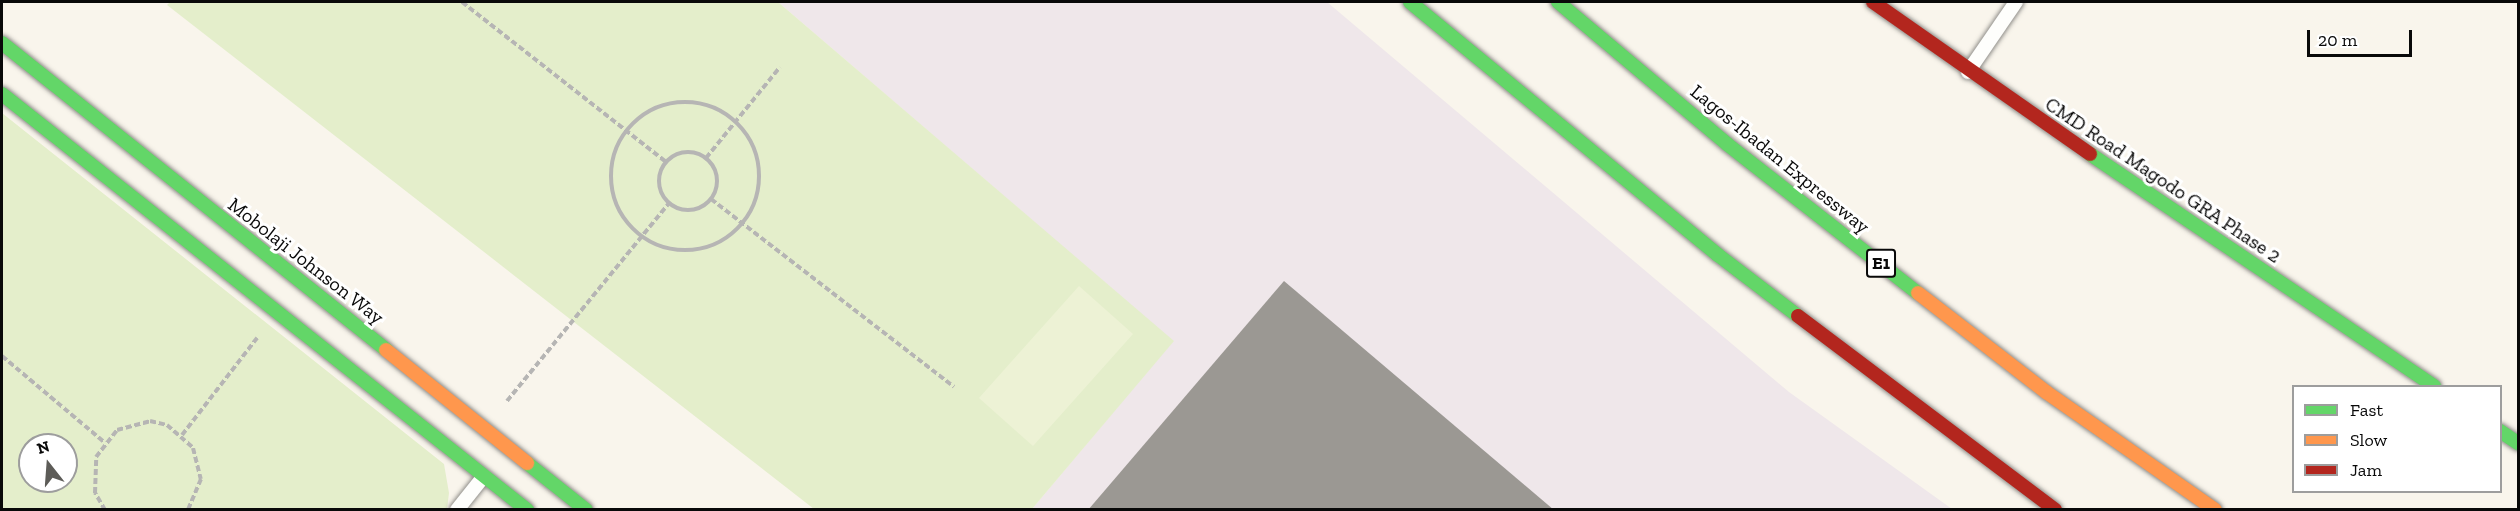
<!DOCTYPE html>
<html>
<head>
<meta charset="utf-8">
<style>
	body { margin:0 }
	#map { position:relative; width:2520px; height:511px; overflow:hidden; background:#f9f5ec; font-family:"Zilla Slab",serif }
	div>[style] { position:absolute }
	.industrial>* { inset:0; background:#efe7ea }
	.green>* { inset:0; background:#e4eecb }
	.pitch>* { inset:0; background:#edf2d5 }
	.building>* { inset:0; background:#9b9893 }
	.path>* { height:4px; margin-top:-2px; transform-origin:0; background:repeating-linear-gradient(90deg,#b6b5b4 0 6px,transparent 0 9px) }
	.path>.ring { margin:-2px; padding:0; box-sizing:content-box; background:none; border:4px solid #b6b5b4; border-radius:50% }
	.roads { filter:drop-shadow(0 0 2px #918f8b) drop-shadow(0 0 2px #918f8b) }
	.lane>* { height:14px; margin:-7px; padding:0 7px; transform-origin:7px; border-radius:7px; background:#fefefc }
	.fast>* { height:14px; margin:-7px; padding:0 7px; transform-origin:7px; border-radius:7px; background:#63d668 }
	.slow>* { height:14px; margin:-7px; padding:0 7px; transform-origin:7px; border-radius:7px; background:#ff974d }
	.jam>* { height:14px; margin:-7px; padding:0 7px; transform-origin:7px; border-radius:7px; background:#b3261e }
	span { translate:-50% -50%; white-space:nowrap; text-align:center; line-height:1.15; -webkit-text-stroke:6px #fff; paint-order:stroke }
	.shield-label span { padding:2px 4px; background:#fff; border:2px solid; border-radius:4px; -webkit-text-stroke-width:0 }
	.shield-label { font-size:18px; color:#090909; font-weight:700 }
	.street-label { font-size:20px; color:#090909 }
	.frame { position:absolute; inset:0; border:3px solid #090909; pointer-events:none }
	.legend { position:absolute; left:2292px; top:385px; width:210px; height:108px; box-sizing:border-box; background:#fff; border:2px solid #9d9d9d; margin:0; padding:8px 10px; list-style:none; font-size:18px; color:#090909 }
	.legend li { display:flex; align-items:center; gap:12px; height:30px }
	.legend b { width:30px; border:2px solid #9d9d9d }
	.north { position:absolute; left:18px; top:433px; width:60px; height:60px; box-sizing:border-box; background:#fff; border:2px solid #9d9d9d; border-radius:50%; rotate:343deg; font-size:16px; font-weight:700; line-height:24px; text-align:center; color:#090909 }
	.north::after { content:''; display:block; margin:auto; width:21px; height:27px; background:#5d5c58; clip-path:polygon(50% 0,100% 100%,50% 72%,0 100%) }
	.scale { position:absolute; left:2307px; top:30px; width:105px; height:27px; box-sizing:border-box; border:3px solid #090909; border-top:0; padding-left:8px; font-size:18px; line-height:21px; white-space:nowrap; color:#090909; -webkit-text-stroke:4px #fff; paint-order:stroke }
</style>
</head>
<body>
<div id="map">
	<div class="industrial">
		<i style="clip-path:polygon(778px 2px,1327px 2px,1789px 392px,1952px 509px,1032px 509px,1173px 341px)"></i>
	</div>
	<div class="green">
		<i style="clip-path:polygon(170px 2px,778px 2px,1174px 341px,1032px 509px,814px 509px,167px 5px)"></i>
		<i style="clip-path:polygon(evenodd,2px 113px,444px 464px,449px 493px,447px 509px,2px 509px,2px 113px,30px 445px,66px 445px,66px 481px,30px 481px,30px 445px)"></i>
	</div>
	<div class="pitch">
		<i style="clip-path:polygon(1079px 286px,1133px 334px,1033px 446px,979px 398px)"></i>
	</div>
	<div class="building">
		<i style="clip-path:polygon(1284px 281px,1554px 510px,1088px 510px)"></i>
	</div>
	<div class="path">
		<i style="left:462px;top:2px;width:258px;rotate:38.1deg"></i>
		<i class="ring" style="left:611px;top:102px;width:144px;height:144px"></i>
		<i class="ring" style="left:659px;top:152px;width:54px;height:54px"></i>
		<i style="left:706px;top:158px;width:117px;rotate:-50.9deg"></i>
		<i style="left:711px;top:199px;width:307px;rotate:37.7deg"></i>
		<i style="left:2px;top:356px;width:133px;rotate:40.1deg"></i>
		<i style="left:507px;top:401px;width:256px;rotate:-50.7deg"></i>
		<i style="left:182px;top:435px;width:123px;rotate:-52.3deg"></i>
		<i style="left:105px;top:510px;width:20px;rotate:-120deg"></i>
		<i style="left:95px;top:493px;width:36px;rotate:-88deg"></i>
		<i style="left:96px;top:457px;width:34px;rotate:-52deg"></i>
		<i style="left:117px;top:430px;width:34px;rotate:-15deg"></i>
		<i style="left:150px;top:421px;width:17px;rotate:13deg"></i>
		<i style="left:167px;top:425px;width:35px;rotate:41deg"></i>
		<i style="left:193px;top:448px;width:32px;rotate:76deg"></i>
		<i style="left:201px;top:479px;width:34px;rotate:113deg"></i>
	</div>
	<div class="roads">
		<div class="lane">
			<i style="left:1968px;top:72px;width:85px;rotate:-55.6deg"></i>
			<i style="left:457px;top:510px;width:43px;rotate:-51.5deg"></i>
		</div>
		<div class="fast">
			<i style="left:1410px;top:2px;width:399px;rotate:39.4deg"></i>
			<i style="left:1718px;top:255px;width:101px;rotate:37.3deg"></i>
			<i style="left:1558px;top:2px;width:221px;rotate:40deg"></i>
			<i style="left:1727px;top:144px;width:242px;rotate:38deg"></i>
			<i style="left:2px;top:43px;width:492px;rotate:38.6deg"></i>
			<i style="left:2px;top:94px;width:670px;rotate:38.39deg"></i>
			<i style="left:2090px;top:154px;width:415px;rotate:34deg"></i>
			<i style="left:2500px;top:431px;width:22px;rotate:34deg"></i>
			<i style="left:527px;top:463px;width:75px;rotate:38.5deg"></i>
		</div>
		<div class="slow">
			<i style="left:1918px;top:293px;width:162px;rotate:37.7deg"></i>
			<i style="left:2046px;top:392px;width:206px;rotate:34.9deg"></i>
			<i style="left:386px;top:350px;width:181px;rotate:38.7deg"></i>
		</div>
		<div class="jam">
			<i style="left:1873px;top:2px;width:265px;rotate:35deg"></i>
			<i style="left:1798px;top:316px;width:322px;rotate:37deg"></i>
		</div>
	</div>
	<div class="shield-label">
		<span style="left:1881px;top:263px">E1</span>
	</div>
	<div class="street-label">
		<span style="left:1780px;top:159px;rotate:39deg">Lagos-Ibadan Expressway</span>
		<span style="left:2163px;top:180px;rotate:34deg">CMD Road Magodo GRA Phase 2</span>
		<span style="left:306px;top:261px;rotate:38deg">Mobolaji Johnson Way</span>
	</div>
	<div class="frame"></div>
	<ul class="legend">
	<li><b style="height:8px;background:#63d668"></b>Fast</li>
	<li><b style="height:8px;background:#ff974d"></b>Slow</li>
	<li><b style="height:8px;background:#b3261e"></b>Jam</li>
	</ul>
	<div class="north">N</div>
	<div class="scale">20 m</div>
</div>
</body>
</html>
